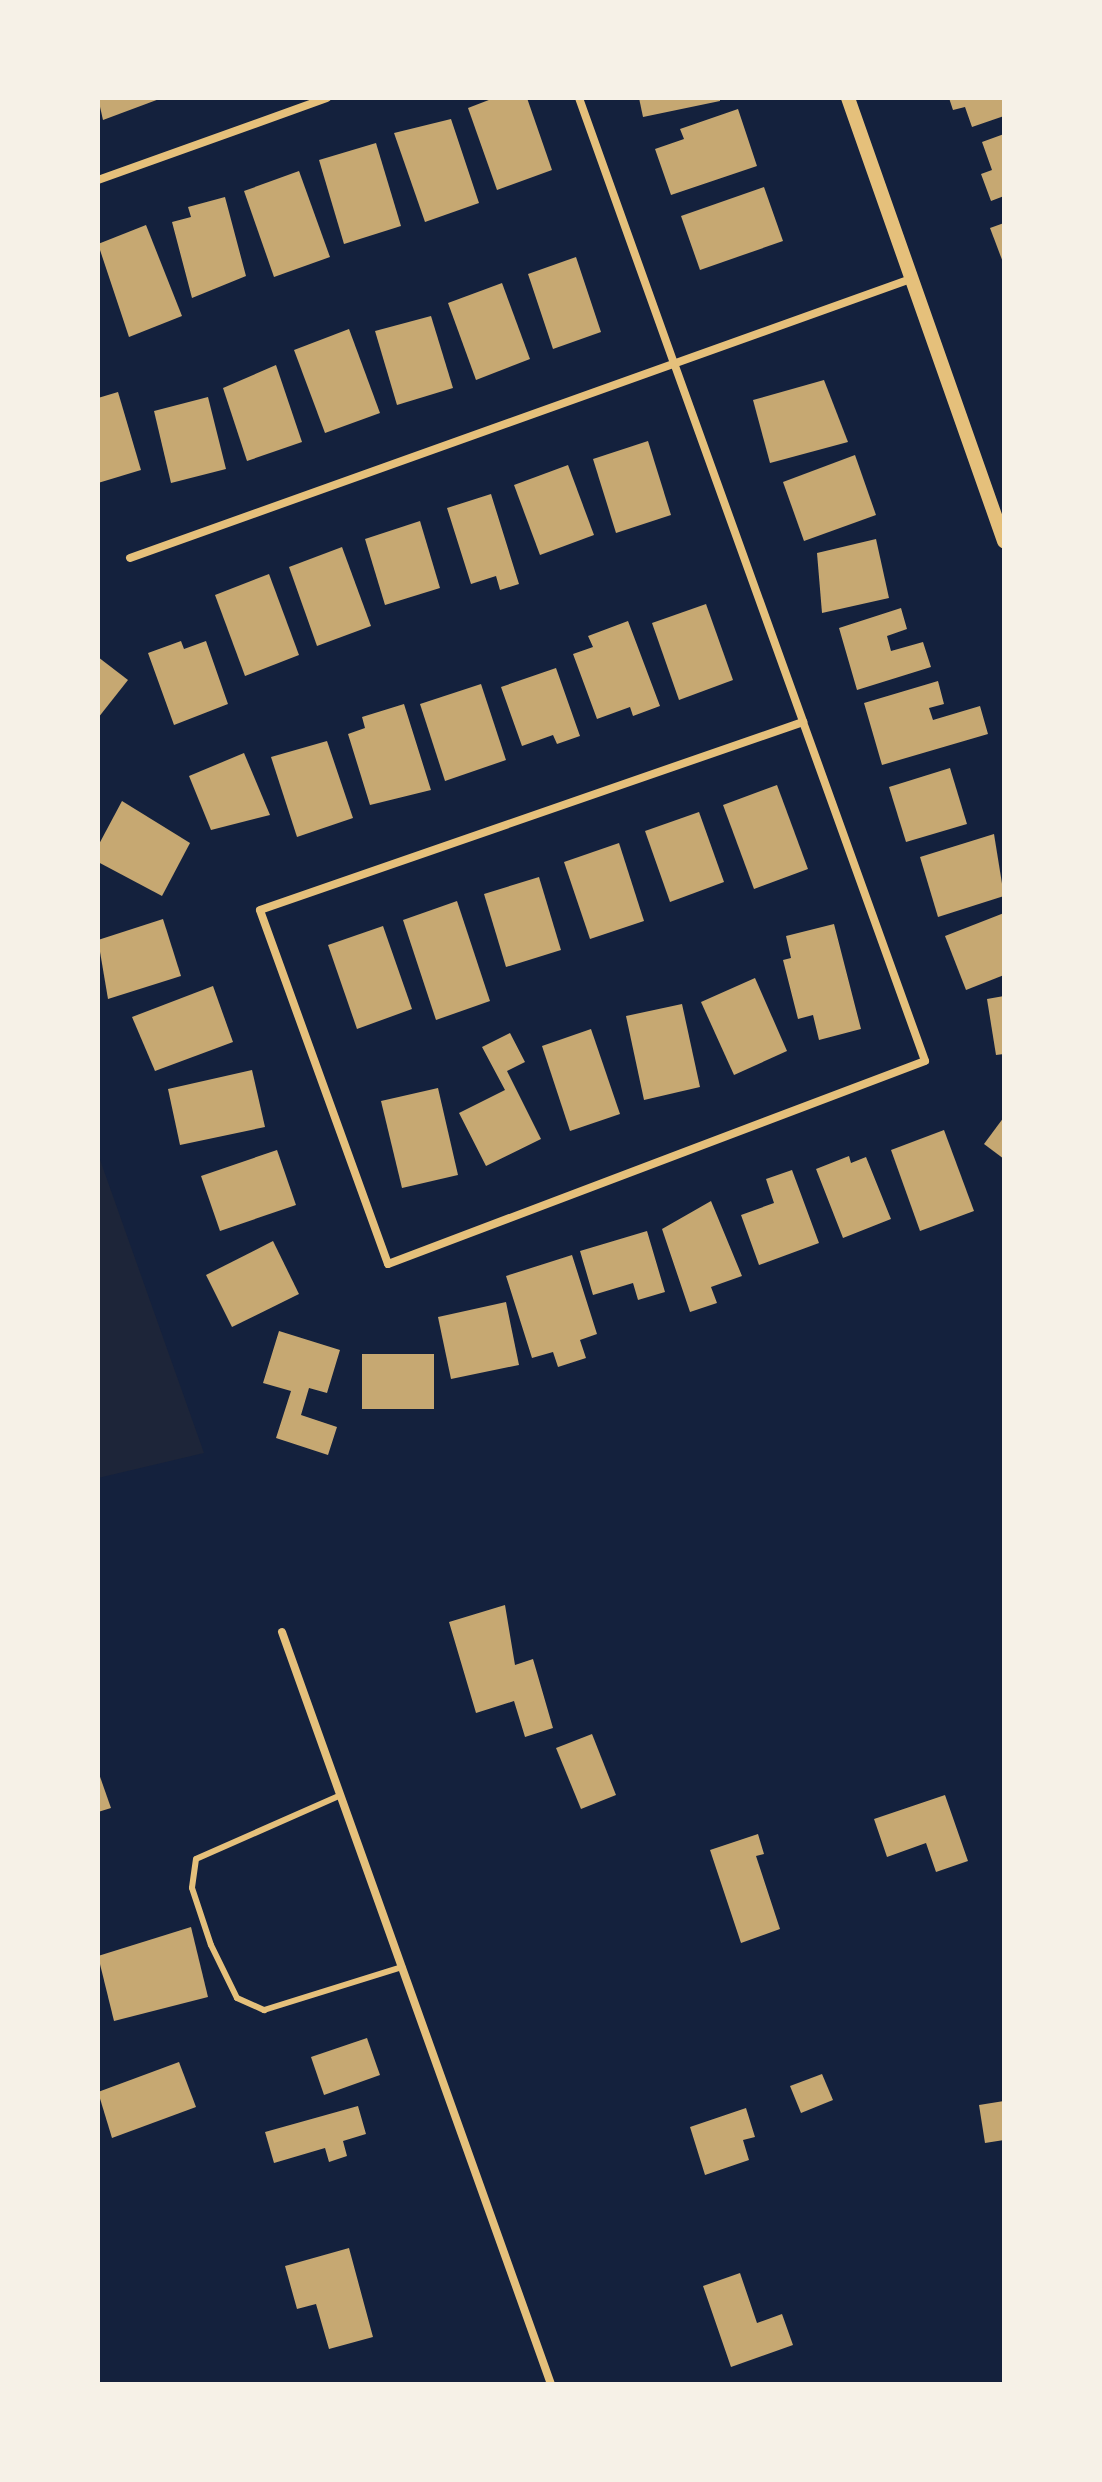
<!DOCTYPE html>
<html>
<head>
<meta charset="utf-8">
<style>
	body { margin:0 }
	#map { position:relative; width:1102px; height:2482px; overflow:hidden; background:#14213d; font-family:Quicksand,sans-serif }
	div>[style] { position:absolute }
	.green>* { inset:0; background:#1d2539 }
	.building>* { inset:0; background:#c6a872 }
	.service>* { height:6px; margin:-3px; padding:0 3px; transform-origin:3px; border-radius:3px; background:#e5c07b }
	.minor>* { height:8px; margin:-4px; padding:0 4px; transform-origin:4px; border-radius:4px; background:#e5c07b }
	.tertiary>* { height:14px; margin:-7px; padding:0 7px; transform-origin:7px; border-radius:7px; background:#e5c07b }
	span { translate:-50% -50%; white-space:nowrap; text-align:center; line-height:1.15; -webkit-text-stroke:8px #f6f1e7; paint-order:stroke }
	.frame { position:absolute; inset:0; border:100px solid #f6f1e7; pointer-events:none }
</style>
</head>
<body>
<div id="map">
	<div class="green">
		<i style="clip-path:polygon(98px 1154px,204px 1453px,98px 1478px)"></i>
	</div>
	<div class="building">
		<i style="clip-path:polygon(98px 98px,162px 98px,103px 120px)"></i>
		<i style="clip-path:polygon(494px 98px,527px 98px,552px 170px,497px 190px,468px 108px)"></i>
		<i style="clip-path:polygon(639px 98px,720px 98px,720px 101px,643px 117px)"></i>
		<i style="clip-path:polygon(949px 98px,1004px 98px,1004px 116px,972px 127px,965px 107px,953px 110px)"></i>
		<i style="clip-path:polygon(738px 109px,757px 166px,671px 195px,655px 149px,684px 139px,680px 129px)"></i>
		<i style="clip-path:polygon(451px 119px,479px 203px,425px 222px,394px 133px)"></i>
		<i style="clip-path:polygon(1004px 134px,1004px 196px,991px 201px,981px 174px,992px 170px,982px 142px)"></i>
		<i style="clip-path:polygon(376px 143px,401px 226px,344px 244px,319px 160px)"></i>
		<i style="clip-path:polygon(299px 171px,330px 257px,274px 277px,244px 191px)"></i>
		<i style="clip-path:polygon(764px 187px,783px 241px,700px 270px,681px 216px)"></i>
		<i style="clip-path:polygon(225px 197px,246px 276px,192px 298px,172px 222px,191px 217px,188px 207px)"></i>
		<i style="clip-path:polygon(1004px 223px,1004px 265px,990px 228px)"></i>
		<i style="clip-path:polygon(146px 225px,182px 316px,129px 337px,98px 244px)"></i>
		<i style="clip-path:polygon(576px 257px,601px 332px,553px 349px,528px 274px)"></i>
		<i style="clip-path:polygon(502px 283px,530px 359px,476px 380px,448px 303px)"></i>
		<i style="clip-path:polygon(431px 316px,453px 388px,397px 405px,375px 331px)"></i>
		<i style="clip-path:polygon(349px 329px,380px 413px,325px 433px,294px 350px)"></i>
		<i style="clip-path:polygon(276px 365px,302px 442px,247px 461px,223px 388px)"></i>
		<i style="clip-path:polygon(824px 380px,848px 442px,770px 463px,753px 400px)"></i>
		<i style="clip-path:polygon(118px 392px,141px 470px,98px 483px,98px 398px)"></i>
		<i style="clip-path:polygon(208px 397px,226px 469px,171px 483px,154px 411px)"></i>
		<i style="clip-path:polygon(648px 441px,671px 515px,616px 533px,593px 459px)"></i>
		<i style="clip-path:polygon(855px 455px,876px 515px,804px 541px,783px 482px)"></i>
		<i style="clip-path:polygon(568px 465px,594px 535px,540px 555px,514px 485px)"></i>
		<i style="clip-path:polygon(491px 494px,519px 584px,500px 590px,496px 576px,471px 584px,447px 508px)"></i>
		<i style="clip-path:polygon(420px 521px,440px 588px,385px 605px,365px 539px)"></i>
		<i style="clip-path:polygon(876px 539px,889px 598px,822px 613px,817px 553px)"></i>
		<i style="clip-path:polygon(342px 547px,371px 626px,317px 646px,289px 567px)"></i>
		<i style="clip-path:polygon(269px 574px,299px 655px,245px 676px,215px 595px)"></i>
		<i style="clip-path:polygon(706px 604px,733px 680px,679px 700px,652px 623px)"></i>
		<i style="clip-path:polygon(901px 608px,907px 629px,887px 636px,891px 651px,923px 642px,931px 667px,857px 690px,839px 628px)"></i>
		<i style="clip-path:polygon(628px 621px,660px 706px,633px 716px,630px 707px,597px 719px,573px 654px,593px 647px,588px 636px)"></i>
		<i style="clip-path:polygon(181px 641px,184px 649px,206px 641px,228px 704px,174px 725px,148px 653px)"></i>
		<i style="clip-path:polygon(98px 657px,128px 680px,98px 718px)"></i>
		<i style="clip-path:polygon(556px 668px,580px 736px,557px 744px,553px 735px,522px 746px,501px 687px)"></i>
		<i style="clip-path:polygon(938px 681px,944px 704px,929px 708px,933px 720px,980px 706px,988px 734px,882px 765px,864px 703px)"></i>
		<i style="clip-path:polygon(481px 684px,506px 760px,445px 781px,420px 704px)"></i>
		<i style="clip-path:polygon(404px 704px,431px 790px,370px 805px,348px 734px,365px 728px,362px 717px)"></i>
		<i style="clip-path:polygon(327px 741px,353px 818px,297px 837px,271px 757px)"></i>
		<i style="clip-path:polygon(244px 753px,270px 815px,211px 830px,189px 776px)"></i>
		<i style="clip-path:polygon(950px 768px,967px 824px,906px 842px,889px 787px)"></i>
		<i style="clip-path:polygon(777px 785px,808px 869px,754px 889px,723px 805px)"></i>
		<i style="clip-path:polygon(122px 801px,190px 843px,162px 896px,98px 862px,98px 846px)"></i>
		<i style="clip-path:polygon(699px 812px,724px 882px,670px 902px,645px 831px)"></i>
		<i style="clip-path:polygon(994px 834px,1004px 896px,938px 917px,920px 857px)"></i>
		<i style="clip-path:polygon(619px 843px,644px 921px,590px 939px,564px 862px)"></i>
		<i style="clip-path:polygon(539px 877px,561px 950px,506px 967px,484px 894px)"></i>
		<i style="clip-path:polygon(457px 901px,490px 1001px,436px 1020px,403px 920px)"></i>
		<i style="clip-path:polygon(1004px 913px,1004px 975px,966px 990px,945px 936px)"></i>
		<i style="clip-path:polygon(163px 919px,181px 976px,108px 999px,98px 940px)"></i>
		<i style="clip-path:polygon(834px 924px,861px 1029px,819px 1040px,813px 1015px,798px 1019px,783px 960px,791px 958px,786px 936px)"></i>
		<i style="clip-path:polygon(383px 926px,412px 1009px,357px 1029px,328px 945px)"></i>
		<i style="clip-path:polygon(755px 978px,787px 1051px,734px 1075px,701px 1002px)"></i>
		<i style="clip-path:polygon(213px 986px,233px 1042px,155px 1071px,132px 1017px)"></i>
		<i style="clip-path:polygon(1004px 996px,1004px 1054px,996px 1055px,987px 999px)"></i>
		<i style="clip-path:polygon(682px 1004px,700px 1087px,644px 1100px,626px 1016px)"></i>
		<i style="clip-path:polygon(591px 1029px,620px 1114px,570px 1131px,542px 1046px)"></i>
		<i style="clip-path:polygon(510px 1033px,525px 1062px,507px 1071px,541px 1139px,486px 1166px,459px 1113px,505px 1090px,482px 1047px)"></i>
		<i style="clip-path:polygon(252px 1070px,265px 1127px,180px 1145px,168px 1089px)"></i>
		<i style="clip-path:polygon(438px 1088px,458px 1175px,402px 1188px,381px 1101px)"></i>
		<i style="clip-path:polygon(1004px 1117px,1004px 1159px,984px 1144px)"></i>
		<i style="clip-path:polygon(944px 1130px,974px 1211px,920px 1231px,891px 1150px)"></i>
		<i style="clip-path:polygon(277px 1150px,296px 1205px,220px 1231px,201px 1176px)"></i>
		<i style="clip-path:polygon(849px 1156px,851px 1163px,866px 1157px,891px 1219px,843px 1238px,816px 1169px)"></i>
		<i style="clip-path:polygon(792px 1170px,819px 1243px,759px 1265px,741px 1215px,774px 1203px,766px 1179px)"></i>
		<i style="clip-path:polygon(711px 1201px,742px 1276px,711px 1287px,717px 1303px,690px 1312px,662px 1229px)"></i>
		<i style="clip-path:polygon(647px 1231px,665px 1292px,638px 1300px,633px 1283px,593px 1295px,580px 1251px)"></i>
		<i style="clip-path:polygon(273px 1241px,299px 1294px,232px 1327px,206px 1275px)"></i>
		<i style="clip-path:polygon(572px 1255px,597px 1334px,580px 1340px,586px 1358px,558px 1367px,553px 1352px,532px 1358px,506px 1276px)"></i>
		<i style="clip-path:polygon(506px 1302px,519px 1365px,451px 1379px,438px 1317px)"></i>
		<i style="clip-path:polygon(279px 1331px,340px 1350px,327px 1393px,309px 1388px,301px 1415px,337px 1427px,328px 1455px,276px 1438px,291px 1391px,263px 1383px)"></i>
		<i style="clip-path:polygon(362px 1354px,434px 1354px,434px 1409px,362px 1409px)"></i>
		<i style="clip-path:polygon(505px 1605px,515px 1665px,533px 1659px,553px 1728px,525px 1737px,514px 1701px,476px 1713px,449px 1622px)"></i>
		<i style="clip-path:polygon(592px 1734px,616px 1795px,581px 1809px,556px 1748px)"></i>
		<i style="clip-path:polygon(98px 1771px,111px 1808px,98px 1812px)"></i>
		<i style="clip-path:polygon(945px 1795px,968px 1861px,936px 1872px,926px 1843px,887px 1857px,874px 1819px)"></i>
		<i style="clip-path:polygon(758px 1834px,764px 1854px,756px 1856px,780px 1929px,741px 1943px,710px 1850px)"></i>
		<i style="clip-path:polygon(191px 1927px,208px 1997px,114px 2021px,98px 1956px)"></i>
		<i style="clip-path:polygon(367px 2038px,380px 2075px,324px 2095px,311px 2057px)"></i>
		<i style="clip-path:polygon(179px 2062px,196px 2107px,112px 2138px,98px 2092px)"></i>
		<i style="clip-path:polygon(822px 2074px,833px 2100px,801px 2113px,790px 2086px)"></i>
		<i style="clip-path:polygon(1004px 2101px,1004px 2140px,985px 2143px,979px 2105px)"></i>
		<i style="clip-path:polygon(358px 2106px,366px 2134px,343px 2141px,347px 2156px,329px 2162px,325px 2148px,274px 2163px,265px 2132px)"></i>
		<i style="clip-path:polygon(746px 2108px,755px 2137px,743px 2140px,749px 2160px,705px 2175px,690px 2127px)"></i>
		<i style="clip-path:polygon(349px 2248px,373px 2337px,329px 2349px,316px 2304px,297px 2309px,285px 2266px)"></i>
		<i style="clip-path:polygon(740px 2273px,757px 2323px,782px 2314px,793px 2345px,731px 2367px,703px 2286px)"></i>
	</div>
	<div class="service">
		<i style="left:341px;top:1795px;width:158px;rotate:156.2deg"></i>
		<i style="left:196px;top:1859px;width:29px;rotate:98deg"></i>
		<i style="left:192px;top:1888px;width:60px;rotate:71.6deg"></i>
		<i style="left:211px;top:1945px;width:59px;rotate:63.9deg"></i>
		<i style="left:237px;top:1998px;width:30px;rotate:24deg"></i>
		<i style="left:264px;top:2010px;width:145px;rotate:-17.3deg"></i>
	</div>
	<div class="minor">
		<i style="left:579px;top:98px;width:282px;rotate:70.3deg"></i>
		<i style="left:674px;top:363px;width:381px;rotate:70.2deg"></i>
		<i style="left:803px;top:722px;width:360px;rotate:70.2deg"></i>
		<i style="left:925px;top:1061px;width:574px;rotate:159.29deg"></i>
		<i style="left:388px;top:1264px;width:376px;rotate:-109.9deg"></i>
		<i style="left:260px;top:910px;width:575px;rotate:-19.1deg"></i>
		<i style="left:98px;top:180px;width:243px;rotate:-19.7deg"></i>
		<i style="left:130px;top:558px;width:829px;rotate:-19.66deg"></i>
		<i style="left:282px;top:1632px;width:799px;rotate:70.32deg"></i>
	</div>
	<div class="tertiary">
		<i style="left:848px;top:98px;width:470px;rotate:70.6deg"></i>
	</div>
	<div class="frame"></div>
</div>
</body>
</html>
